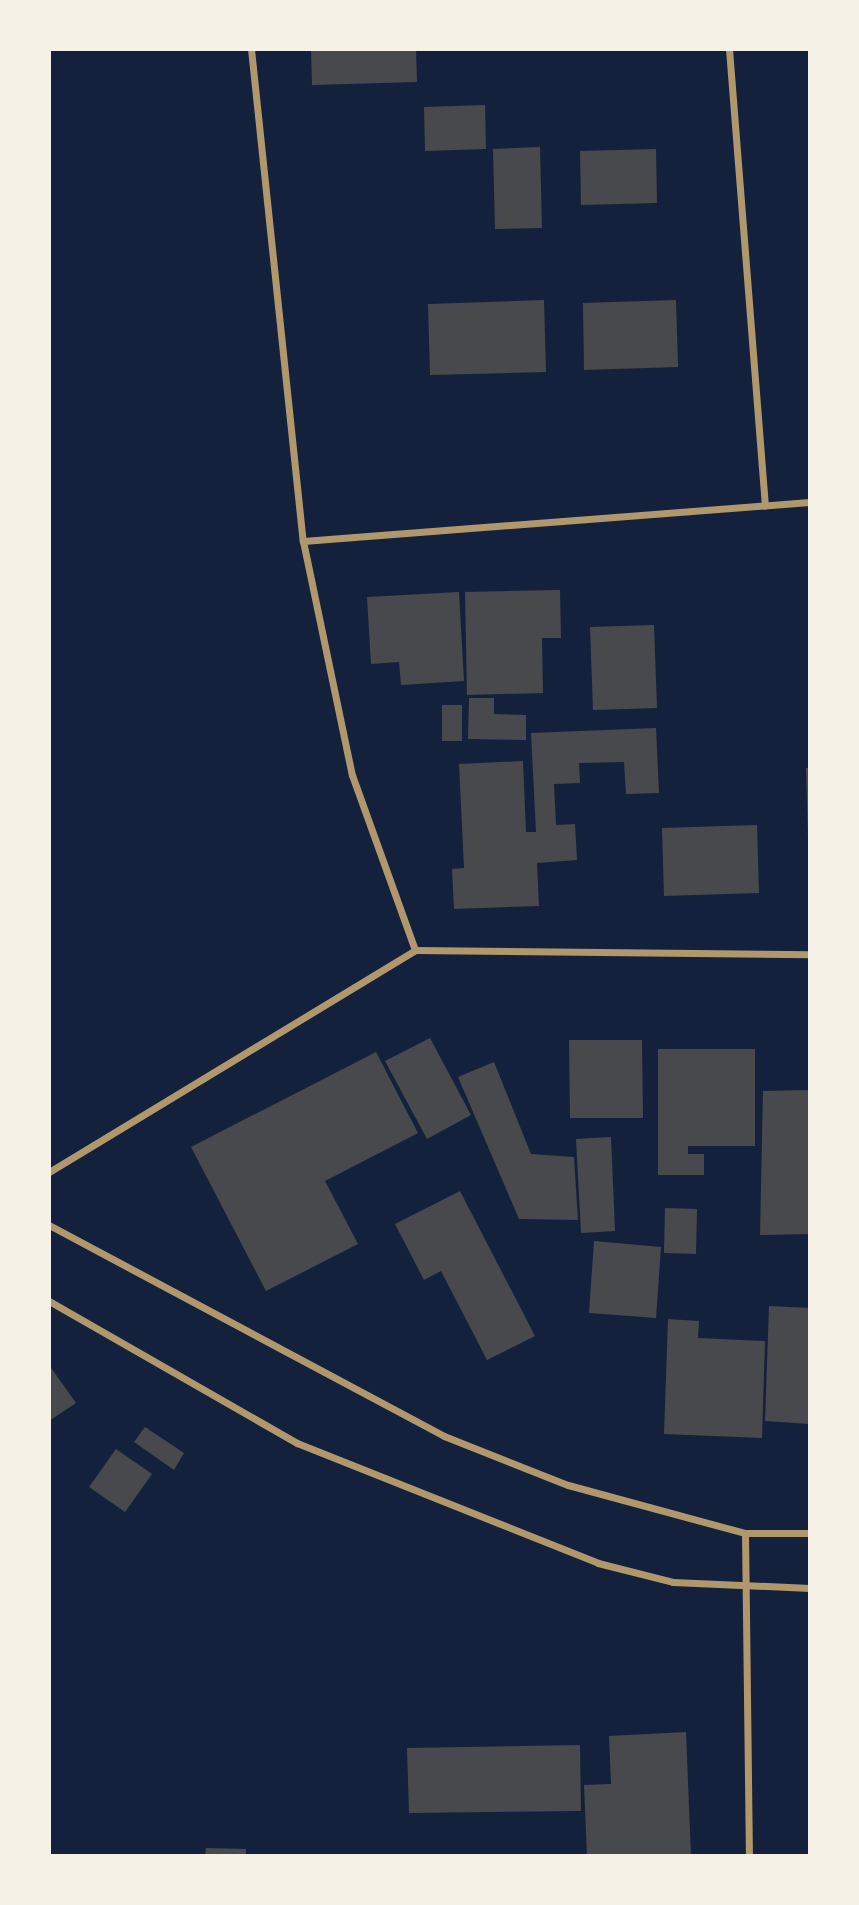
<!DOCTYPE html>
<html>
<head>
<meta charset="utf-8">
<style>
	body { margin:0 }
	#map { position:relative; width:859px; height:1905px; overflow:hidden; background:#14213d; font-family:"IBM Plex Sans",sans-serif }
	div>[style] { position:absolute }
	.building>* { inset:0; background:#48494c }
	.minor>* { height:7px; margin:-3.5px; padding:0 3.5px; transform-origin:3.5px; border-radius:3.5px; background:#b1986c }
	span { translate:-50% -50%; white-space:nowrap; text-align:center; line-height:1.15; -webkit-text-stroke:7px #f6f1e7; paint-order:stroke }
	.frame { position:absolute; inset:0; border:51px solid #f6f1e7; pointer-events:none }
</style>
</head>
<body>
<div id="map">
	<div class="building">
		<i style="clip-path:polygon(311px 49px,416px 49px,417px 82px,312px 85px)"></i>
		<i style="clip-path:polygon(485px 105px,486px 149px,425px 151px,424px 107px)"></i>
		<i style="clip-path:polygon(540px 147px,542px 228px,495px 229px,493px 149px)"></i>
		<i style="clip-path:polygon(656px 149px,657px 203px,581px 205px,580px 151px)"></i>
		<i style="clip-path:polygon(544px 300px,546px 372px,430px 375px,428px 304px)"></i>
		<i style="clip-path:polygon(676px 300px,678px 367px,584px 370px,583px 303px)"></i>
		<i style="clip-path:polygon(560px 590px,561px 638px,542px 638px,543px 693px,467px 695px,465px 592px)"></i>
		<i style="clip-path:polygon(459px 592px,464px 681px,401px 685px,399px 662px,371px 664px,367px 597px)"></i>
		<i style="clip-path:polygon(654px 625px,657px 708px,593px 710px,590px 627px)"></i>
		<i style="clip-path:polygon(469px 698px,494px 698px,494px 714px,526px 715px,526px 740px,468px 739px)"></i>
		<i style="clip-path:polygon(442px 705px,462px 705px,462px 741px,442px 741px)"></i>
		<i style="clip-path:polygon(656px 728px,659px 793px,626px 794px,624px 762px,579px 763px,580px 783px,554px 784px,556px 825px,575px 824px,577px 860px,537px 863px,539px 906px,454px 909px,452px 869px,464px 868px,459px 764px,523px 761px,526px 832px,536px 832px,531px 733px)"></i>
		<i style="clip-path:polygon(806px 768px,810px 768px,810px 838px,808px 838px)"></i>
		<i style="clip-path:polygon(757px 825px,759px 893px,664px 896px,662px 828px)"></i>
		<i style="clip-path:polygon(430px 1038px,471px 1115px,427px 1139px,385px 1061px)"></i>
		<i style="clip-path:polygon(569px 1040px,642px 1040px,643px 1118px,570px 1118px)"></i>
		<i style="clip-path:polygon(658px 1049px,755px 1049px,755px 1146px,688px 1146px,688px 1154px,704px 1154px,704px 1175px,658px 1175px)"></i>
		<i style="clip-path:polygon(376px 1052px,418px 1133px,325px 1181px,358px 1244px,266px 1291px,191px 1147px)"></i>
		<i style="clip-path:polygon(494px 1062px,531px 1154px,574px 1157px,578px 1220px,519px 1219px,458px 1077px)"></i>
		<i style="clip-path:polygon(810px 1090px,810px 1234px,760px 1235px,763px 1091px)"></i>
		<i style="clip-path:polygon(611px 1137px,615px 1231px,581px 1233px,576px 1139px)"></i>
		<i style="clip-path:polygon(460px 1191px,535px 1336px,487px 1360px,441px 1271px,424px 1280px,395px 1224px)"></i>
		<i style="clip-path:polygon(665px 1208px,697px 1209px,696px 1254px,664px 1253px)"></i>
		<i style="clip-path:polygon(594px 1241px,661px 1247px,656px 1318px,589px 1313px)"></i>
		<i style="clip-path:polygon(769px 1306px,810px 1308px,810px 1424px,765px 1421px)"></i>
		<i style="clip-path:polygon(668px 1319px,699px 1321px,698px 1338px,765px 1341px,762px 1438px,664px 1434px)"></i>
		<i style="clip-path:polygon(49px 1365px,76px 1403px,49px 1421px)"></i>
		<i style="clip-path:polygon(145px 1427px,184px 1453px,174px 1470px,134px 1442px)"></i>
		<i style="clip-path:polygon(116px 1449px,152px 1474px,125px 1512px,89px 1487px)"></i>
		<i style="clip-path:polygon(686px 1732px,691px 1856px,587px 1856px,584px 1785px,611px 1784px,609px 1736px)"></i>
		<i style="clip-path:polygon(580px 1745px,581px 1811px,409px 1813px,407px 1748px)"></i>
		<i style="clip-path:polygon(206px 1848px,246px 1849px,246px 1856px,205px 1856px)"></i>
	</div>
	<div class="minor">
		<i style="left:251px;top:49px;width:495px;rotate:84deg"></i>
		<i style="left:303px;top:541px;width:239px;rotate:78.2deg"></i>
		<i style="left:352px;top:775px;width:186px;rotate:70.2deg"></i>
		<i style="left:729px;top:49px;width:458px;rotate:85.5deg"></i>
		<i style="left:303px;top:541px;width:508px;rotate:-4.4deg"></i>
		<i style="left:49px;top:1172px;width:428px;rotate:-31.2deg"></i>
		<i style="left:415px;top:950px;width:395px;rotate:0.6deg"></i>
		<i style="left:49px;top:1225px;width:448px;rotate:28.1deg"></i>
		<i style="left:444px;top:1436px;width:133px;rotate:21.6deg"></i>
		<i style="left:568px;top:1485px;width:183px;rotate:15.2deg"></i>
		<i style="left:745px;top:1533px;width:65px"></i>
		<i style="left:49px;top:1301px;width:286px;rotate:29.8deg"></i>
		<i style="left:297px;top:1443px;width:324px;rotate:21.7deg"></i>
		<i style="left:598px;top:1563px;width:77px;rotate:14.2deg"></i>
		<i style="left:673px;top:1582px;width:137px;rotate:2.5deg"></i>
		<i style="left:745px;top:1533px;width:323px;rotate:89.3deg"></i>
	</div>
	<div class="frame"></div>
</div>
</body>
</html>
